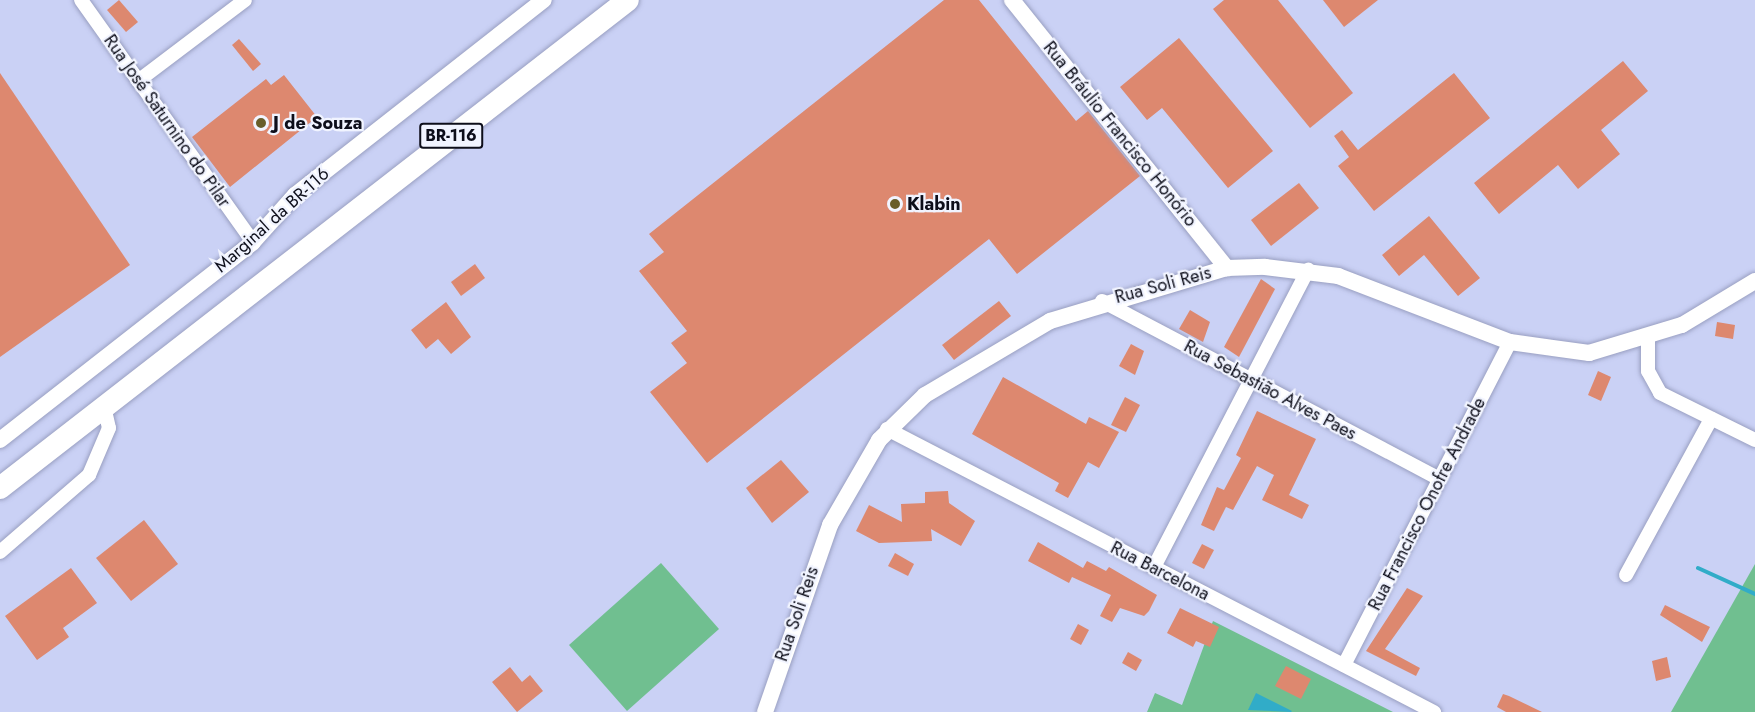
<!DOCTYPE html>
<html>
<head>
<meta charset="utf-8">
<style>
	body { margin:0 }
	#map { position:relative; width:1755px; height:712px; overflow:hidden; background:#cad1f5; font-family:Jost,sans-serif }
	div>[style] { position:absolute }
	.green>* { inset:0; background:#70bf90 }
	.water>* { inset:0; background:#31acc8 }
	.stream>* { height:4px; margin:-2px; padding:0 2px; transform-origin:2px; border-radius:2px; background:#31acc8 }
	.building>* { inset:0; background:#dd886f }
	.roads { filter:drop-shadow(0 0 2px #999fc1) drop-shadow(0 0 2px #999fc1) }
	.minor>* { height:14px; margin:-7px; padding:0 7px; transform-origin:7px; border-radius:7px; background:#fff }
	.tertiary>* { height:16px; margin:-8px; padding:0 8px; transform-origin:8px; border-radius:8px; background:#fff }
	.trunk>* { height:22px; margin:-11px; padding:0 11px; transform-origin:11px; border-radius:11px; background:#fff }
	.dots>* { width:16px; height:16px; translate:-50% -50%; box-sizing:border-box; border:3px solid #f1f4ff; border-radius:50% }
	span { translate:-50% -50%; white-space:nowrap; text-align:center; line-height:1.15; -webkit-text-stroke:4.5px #f1f4ff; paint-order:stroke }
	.shield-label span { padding:2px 4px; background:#f1f4ff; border:2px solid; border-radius:4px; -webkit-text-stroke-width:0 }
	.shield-label { font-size:16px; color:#0d0e1a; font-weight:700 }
	.street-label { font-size:18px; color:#0d0e1a }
	.poi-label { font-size:18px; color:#0d0e1a; font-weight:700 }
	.left { translate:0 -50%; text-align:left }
</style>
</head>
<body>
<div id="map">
	<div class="green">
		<i style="clip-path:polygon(661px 563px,719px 629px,627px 711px,569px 645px)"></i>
		<i style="clip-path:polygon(1755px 564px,1755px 712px,1671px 712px)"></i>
		<i style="clip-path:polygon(1213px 621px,1393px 712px,1147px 712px,1155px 693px,1182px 705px)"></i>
	</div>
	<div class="water">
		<i style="clip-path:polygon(1256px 693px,1292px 711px,1291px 712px,1248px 710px)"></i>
	</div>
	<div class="stream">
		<i style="left:1698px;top:568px;width:63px;rotate:24.5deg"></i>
	</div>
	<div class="building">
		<i style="clip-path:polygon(119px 0,138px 22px,126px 32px,107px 10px)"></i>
		<i style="clip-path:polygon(944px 0,979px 0,1076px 121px,1088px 111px,1140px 176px,1017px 274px,989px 239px,707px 463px,650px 392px,687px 363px,671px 343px,687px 331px,639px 271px,664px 252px,649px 234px)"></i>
		<i style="clip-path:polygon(1224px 0,1278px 0,1353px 93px,1310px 128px,1213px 9px)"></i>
		<i style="clip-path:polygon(1323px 0,1378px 0,1344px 27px)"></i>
		<i style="clip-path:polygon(1179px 38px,1273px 151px,1228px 188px,1162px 108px,1147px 120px,1120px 87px)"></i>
		<i style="clip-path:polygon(239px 39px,261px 64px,253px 71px,232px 45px)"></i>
		<i style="clip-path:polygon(1623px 61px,1648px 91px,1601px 130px,1620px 154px,1578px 189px,1558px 165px,1499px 214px,1474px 183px)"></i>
		<i style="clip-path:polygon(0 73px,130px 265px,0 357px)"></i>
		<i style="clip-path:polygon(1454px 73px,1490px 118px,1374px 211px,1338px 166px,1349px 157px,1334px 136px,1342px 130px,1358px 150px)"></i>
		<i style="clip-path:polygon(284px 75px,317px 117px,230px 187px,192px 137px,266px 79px,271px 85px)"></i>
		<i style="clip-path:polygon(1299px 183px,1319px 208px,1271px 246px,1251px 220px)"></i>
		<i style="clip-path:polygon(1429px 216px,1480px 278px,1458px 296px,1424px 255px,1399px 276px,1382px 255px)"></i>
		<i style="clip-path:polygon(475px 264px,485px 278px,461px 296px,451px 282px)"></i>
		<i style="clip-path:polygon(1261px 279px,1275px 289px,1239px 357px,1224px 347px)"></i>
		<i style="clip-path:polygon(999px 301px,1011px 316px,954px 360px,942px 345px)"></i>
		<i style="clip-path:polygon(446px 302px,471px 337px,451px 354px,438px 339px,426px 349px,411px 330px)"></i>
		<i style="clip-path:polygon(1190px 310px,1210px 322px,1203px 342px,1179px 329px)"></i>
		<i style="clip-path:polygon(1717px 322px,1735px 325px,1733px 339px,1715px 336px)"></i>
		<i style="clip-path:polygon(1131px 344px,1144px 351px,1135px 375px,1119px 366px)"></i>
		<i style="clip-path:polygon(1598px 371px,1611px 377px,1601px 401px,1588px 395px)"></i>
		<i style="clip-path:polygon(1003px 377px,1086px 424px,1089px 417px,1119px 432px,1099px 468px,1088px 462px,1068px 498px,1055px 491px,1059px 483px,972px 434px)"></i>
		<i style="clip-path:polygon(1125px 397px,1140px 405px,1126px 432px,1111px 425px)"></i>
		<i style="clip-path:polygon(1257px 411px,1316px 439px,1289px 495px,1309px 505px,1302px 519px,1262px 500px,1274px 475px,1257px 466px,1233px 510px,1226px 507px,1214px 531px,1201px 525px,1217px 487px,1224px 490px,1241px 458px,1236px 455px)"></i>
		<i style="clip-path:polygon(781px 460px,809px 492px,772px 523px,746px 488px)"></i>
		<i style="clip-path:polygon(948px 491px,949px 503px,975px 521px,961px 546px,931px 529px,932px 541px,879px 543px,856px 531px,869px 505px,902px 522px,901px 504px,925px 503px,925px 492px)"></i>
		<i style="clip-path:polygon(144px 520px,178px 564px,131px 601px,96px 558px)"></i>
		<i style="clip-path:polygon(1038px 542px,1083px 568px,1087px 561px,1106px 571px,1109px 567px,1157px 595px,1149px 611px,1144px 616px,1120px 608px,1112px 622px,1100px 616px,1111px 595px,1072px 577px,1069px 583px,1028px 561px)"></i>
		<i style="clip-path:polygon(1202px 544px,1214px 550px,1204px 569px,1192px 563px)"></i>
		<i style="clip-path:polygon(895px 553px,914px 564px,908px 576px,888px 566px)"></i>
		<i style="clip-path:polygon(71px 568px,97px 603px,63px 628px,69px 637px,37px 660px,5px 616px)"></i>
		<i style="clip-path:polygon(1407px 588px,1423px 596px,1385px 649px,1420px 668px,1416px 676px,1366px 651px)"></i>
		<i style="clip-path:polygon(1665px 605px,1710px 627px,1702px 642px,1660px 615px)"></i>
		<i style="clip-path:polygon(1180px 608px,1219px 627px,1210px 647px,1196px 641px,1193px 647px,1167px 633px)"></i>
		<i style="clip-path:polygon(1078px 624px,1089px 630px,1081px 645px,1070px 639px)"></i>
		<i style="clip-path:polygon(1128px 652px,1142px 660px,1136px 671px,1122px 663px)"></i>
		<i style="clip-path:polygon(1667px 657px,1671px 677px,1656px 681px,1652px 661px)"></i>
		<i style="clip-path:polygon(1286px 666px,1311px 679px,1301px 699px,1275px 686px)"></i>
		<i style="clip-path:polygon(510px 667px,522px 682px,530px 675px,543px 691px,517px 712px,492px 682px)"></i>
		<i style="clip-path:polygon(1503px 694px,1509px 696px,1542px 712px,1506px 712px,1497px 707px)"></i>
	</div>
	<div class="roads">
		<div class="minor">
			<i style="left:81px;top:0;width:297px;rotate:54.6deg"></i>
			<i style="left:138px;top:81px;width:134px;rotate:-37.1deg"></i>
			<i style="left:1102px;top:301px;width:381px;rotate:27.8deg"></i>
			<i style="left:1648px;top:339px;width:32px;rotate:90deg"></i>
			<i style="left:1648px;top:371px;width:25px;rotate:61deg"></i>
			<i style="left:1660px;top:393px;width:106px;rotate:26.3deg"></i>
			<i style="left:887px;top:429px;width:616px;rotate:27.36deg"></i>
			<i style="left:0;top:552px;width:118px;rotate:-40.9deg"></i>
			<i style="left:89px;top:475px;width:51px;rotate:-66.9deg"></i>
			<i style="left:109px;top:428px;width:22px;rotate:-103deg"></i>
			<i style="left:1154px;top:567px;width:335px;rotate:-62.6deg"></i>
			<i style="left:1626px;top:575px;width:178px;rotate:-61.4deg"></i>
			<i style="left:1344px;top:665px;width:363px;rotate:-62.8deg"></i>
		</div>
		<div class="tertiary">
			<i style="left:1012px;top:0;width:344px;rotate:51.3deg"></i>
			<i style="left:0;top:440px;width:321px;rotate:-38deg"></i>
			<i style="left:253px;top:242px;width:63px;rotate:-48.2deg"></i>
			<i style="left:295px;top:195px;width:316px;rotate:-38.1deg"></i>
			<i style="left:765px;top:712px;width:198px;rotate:-70.8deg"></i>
			<i style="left:830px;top:525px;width:98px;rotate:-60deg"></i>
			<i style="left:879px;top:440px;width:64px;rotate:-44.4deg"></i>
			<i style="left:925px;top:395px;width:145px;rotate:-30.6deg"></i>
			<i style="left:1050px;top:321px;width:185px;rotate:-16.7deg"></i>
			<i style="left:1227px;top:268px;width:38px;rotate:-2deg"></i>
			<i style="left:1265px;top:267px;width:74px;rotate:7deg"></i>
			<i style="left:1338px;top:276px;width:184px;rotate:21deg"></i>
			<i style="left:1510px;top:342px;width:80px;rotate:7.9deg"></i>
			<i style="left:1589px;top:353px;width:97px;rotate:-16.8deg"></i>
			<i style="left:1682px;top:325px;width:85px;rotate:-31.1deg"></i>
		</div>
		<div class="trunk">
			<i style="left:0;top:488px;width:795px;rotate:-37.85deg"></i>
		</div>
	</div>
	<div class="dots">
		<i style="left:261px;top:123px;background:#695e2a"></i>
		<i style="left:895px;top:204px;background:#695e2a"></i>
	</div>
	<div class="shield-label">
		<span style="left:451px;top:136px">BR-116</span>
	</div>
	<div class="street-label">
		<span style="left:167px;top:121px;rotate:55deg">Rua José Saturnino do Pilar</span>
		<span style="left:1120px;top:134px;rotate:51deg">Rua Bráulio Francisco Honório</span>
		<span style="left:272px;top:220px;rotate:-42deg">Marginal da BR-116</span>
		<span style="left:1163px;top:285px;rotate:-15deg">Rua Soli Reis</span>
		<span style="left:1270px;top:390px;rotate:28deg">Rua Sebastião Alves Paes</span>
		<span style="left:1427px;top:504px;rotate:-63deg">Rua Francisco Onofre Andrade</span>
		<span style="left:1160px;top:571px;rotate:27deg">Rua Barcelona</span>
		<span style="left:797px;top:614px;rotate:-71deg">Rua Soli Reis</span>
	</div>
	<div class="poi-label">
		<span class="left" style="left:273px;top:123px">J de Souza</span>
		<span class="left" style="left:907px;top:204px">Klabin</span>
	</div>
</div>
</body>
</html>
